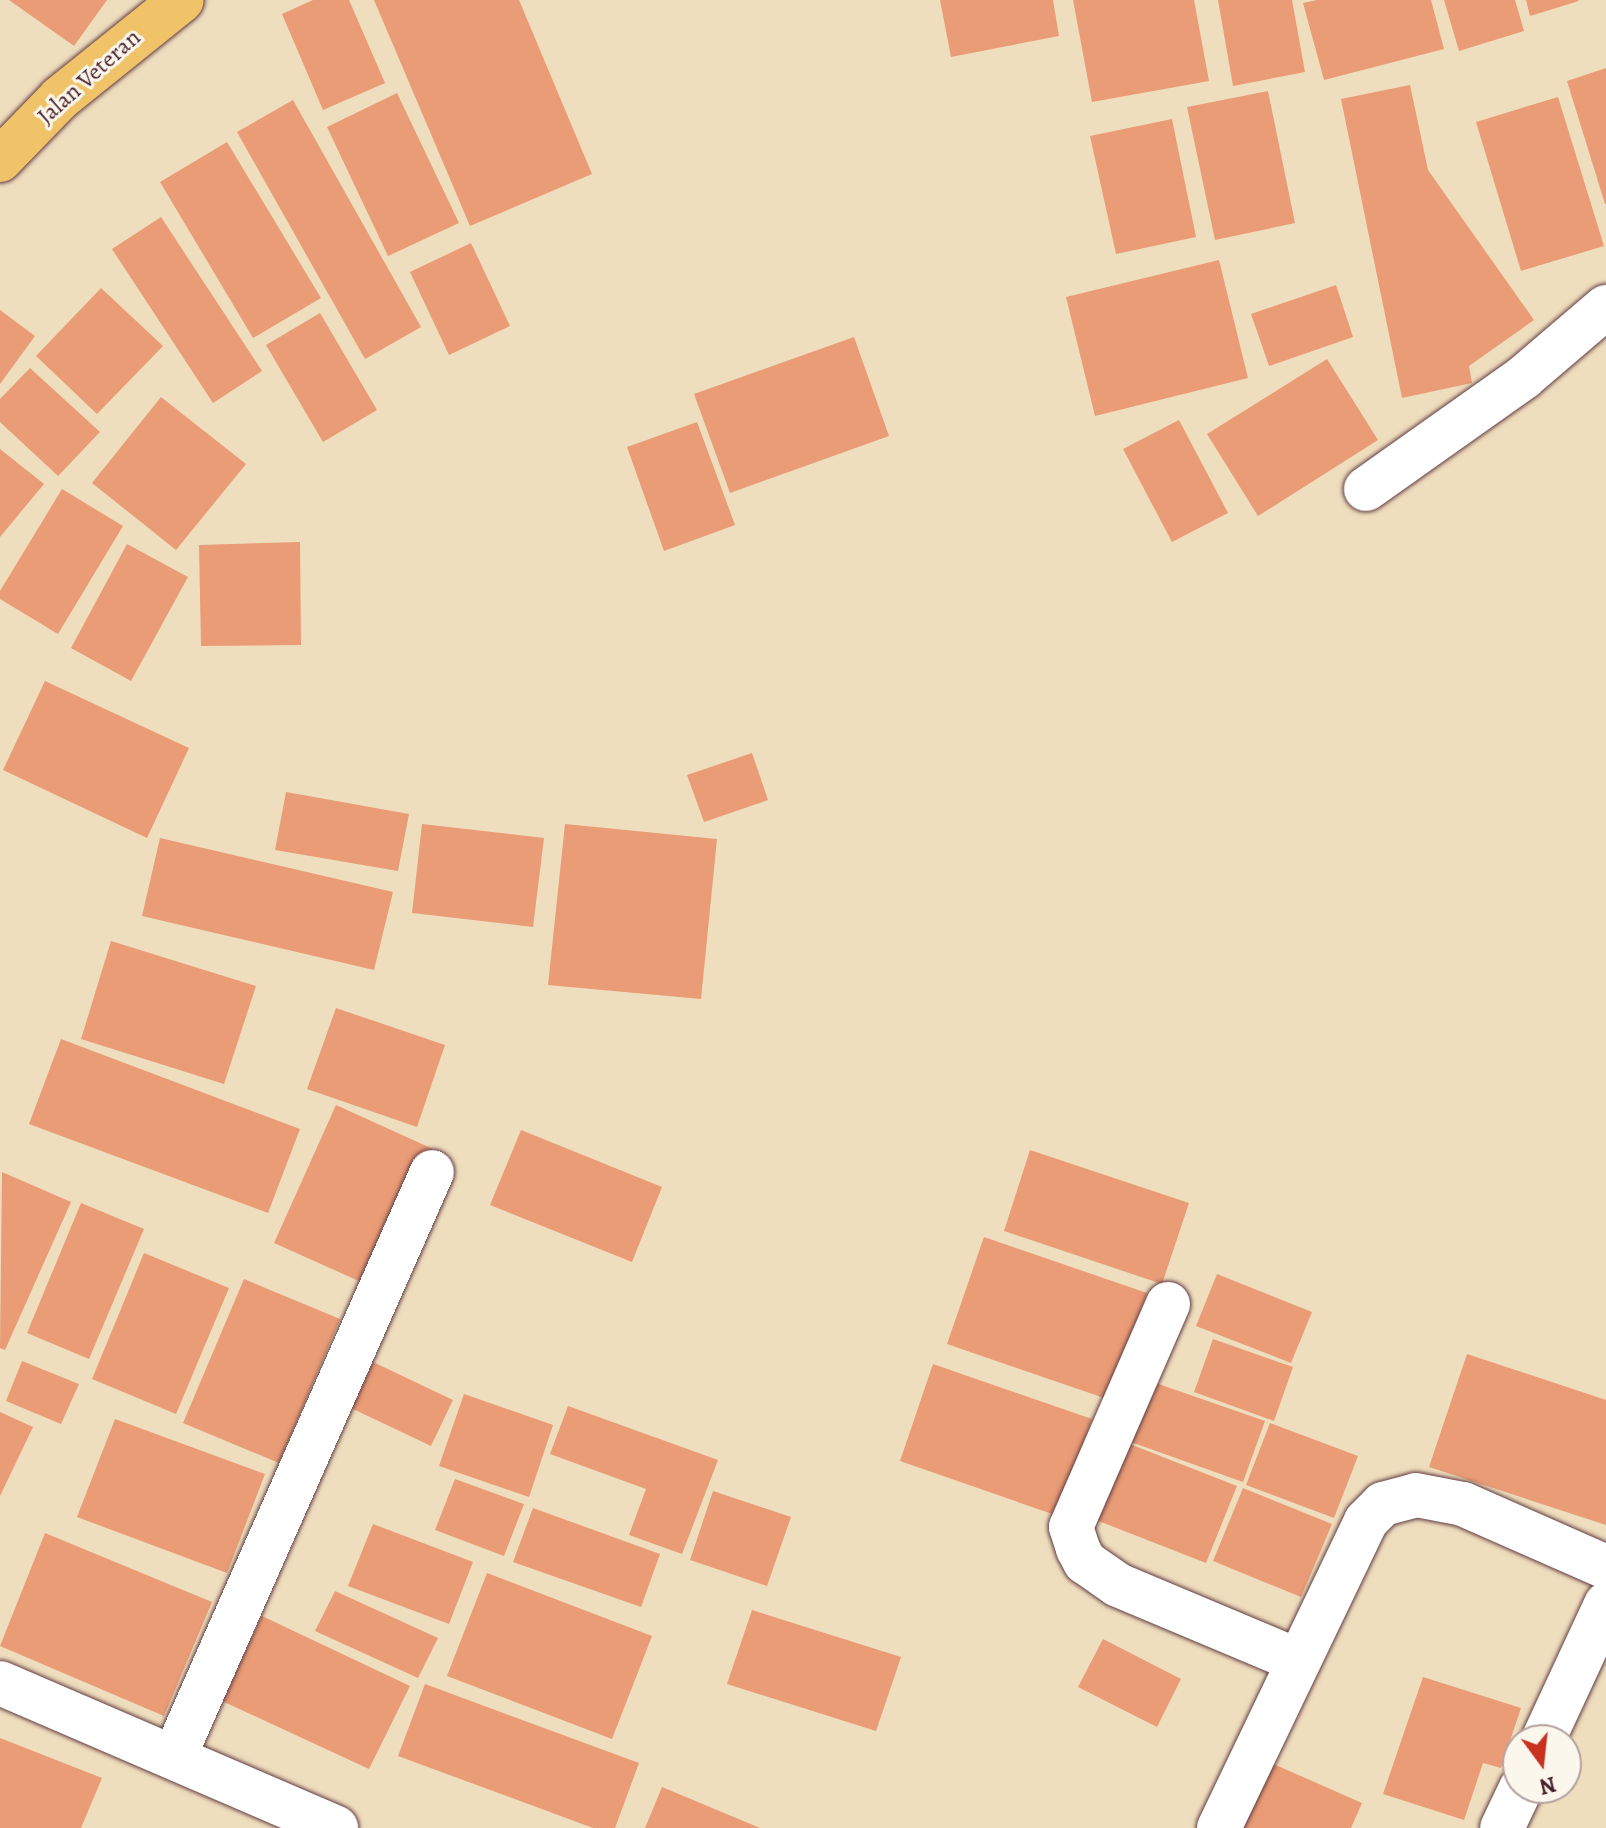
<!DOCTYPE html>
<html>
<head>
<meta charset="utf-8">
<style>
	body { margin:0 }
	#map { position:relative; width:1606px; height:1828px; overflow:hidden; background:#efdebe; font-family:Alegreya,serif }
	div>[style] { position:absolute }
	.building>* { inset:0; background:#e99c76 }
	.roads { filter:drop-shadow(0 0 2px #633c41) drop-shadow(0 0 2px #633c41) }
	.minor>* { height:44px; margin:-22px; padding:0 22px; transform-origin:22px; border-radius:22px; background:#fff }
	.highway>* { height:44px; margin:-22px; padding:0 22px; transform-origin:22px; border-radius:22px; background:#f1c369 }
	span { translate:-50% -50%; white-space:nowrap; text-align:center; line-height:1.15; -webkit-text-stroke:6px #fbf7ec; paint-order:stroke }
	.street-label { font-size:24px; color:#4a1f2b }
	.north { position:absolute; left:1502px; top:1724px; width:80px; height:80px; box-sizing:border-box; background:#fbf7ec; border:2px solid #b4a19f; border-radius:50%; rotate:165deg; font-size:22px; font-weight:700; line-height:32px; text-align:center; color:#4a1f2b }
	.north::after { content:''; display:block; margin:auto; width:28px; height:36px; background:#c8321e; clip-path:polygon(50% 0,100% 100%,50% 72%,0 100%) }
</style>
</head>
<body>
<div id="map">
	<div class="building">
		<i style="clip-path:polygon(9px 0,107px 0,74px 46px)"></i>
		<i style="clip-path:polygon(313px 0,349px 0,385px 83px,323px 110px,282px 14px)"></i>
		<i style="clip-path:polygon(374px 0,519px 0,592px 174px,470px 226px)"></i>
		<i style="clip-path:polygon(940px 0,1053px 0,1059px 36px,951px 57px)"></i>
		<i style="clip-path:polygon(1073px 0,1194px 0,1209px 81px,1092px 102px)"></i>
		<i style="clip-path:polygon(1218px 0,1292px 0,1305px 72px,1233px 86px)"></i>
		<i style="clip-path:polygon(1317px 0,1431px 0,1444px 49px,1324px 80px,1303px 3px)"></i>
		<i style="clip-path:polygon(1444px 0,1515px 0,1524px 31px,1459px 51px)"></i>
		<i style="clip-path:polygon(1526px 0,1578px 0,1579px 1px,1530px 16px)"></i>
		<i style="clip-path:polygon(1606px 68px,1606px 204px,1605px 204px,1567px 81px)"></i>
		<i style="clip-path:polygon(1410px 85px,1428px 170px,1534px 320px,1469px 366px,1472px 383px,1402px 398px,1341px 99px)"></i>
		<i style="clip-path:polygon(1268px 91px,1295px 223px,1215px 240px,1187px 107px)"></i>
		<i style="clip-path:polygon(397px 93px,459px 223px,388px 256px,327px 127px)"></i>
		<i style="clip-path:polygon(1558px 97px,1604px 246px,1521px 271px,1476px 122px)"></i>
		<i style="clip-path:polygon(293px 100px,421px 327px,365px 359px,237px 132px)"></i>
		<i style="clip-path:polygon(1172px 119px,1196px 237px,1116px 254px,1090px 136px)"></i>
		<i style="clip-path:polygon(227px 142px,321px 298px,253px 338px,160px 182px)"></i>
		<i style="clip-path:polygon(161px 217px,262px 371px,213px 403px,112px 249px)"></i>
		<i style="clip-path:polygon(471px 243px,510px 326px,449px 355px,410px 272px)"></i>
		<i style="clip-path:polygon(1219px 260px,1248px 378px,1095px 416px,1066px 297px)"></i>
		<i style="clip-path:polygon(1336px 285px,1353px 337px,1269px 366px,1251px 314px)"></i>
		<i style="clip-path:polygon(101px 288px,163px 346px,97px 414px,36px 356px)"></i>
		<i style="clip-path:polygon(0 310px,35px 336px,0 384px)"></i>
		<i style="clip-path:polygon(320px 313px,377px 410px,323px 442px,266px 345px)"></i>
		<i style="clip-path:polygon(854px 337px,889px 436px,730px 493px,694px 394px)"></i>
		<i style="clip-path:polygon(1327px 359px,1378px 440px,1258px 516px,1207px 434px)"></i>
		<i style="clip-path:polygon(30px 368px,100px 432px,58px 476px,0 422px,0 399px)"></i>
		<i style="clip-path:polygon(161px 397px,246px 464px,176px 550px,92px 483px)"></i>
		<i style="clip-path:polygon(1179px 420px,1228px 513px,1172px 542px,1123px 449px)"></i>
		<i style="clip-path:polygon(697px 422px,735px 525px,664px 551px,627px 447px)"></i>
		<i style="clip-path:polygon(0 449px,44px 484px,0 537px)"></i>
		<i style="clip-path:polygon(62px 489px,123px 526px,58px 634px,0 599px,0 591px)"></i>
		<i style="clip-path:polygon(300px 542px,301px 645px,201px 646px,199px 545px)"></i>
		<i style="clip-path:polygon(127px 544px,188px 577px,131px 681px,71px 648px)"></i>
		<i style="clip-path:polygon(45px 681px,189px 748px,147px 838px,3px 770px)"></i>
		<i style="clip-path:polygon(752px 753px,768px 800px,704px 822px,687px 775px)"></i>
		<i style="clip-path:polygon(286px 792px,409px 814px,398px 871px,275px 850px)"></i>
		<i style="clip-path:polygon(422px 824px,544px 838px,533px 927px,412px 913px)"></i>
		<i style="clip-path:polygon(565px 824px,717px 839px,701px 999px,548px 985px)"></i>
		<i style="clip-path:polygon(160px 838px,393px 892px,374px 970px,142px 916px)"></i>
		<i style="clip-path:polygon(111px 941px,256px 986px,224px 1084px,81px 1039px)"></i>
		<i style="clip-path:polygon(336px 1008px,445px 1045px,417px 1127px,307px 1089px)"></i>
		<i style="clip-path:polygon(61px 1039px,300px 1129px,268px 1213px,29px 1124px)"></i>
		<i style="clip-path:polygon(336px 1105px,433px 1149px,370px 1286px,274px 1243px)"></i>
		<i style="clip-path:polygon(521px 1130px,662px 1187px,632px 1262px,490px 1205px)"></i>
		<i style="clip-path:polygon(1030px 1150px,1189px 1203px,1162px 1284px,1004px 1231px)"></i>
		<i style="clip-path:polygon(2px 1172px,71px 1202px,5px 1350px,0 1348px)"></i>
		<i style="clip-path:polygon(81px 1203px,144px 1229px,89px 1359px,27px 1333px)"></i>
		<i style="clip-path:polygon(984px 1237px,1147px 1293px,1110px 1400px,947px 1344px)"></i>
		<i style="clip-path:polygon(144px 1253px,229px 1288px,176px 1414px,92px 1379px)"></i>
		<i style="clip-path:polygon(1217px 1274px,1312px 1312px,1291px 1363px,1196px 1326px)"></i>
		<i style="clip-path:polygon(244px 1279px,340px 1319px,279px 1463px,183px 1423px)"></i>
		<i style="clip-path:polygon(1213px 1339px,1293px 1367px,1274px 1421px,1194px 1392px)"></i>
		<i style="clip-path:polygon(1467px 1354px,1606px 1400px,1606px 1525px,1429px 1467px)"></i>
		<i style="clip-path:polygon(22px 1361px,79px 1384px,61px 1424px,6px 1401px)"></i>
		<i style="clip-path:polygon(373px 1362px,453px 1400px,431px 1446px,351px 1408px)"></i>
		<i style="clip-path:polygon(933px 1364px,1092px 1419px,1058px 1516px,900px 1461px)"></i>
		<i style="clip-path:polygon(1150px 1381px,1265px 1421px,1243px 1482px,1128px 1441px)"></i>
		<i style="clip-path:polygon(464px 1394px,553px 1425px,529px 1497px,439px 1466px)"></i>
		<i style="clip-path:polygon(568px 1406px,718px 1460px,682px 1554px,629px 1535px,646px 1489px,550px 1454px)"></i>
		<i style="clip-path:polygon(0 1412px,33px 1427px,0 1496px)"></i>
		<i style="clip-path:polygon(115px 1419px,265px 1474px,227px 1573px,77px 1517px)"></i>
		<i style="clip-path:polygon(1270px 1423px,1358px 1456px,1334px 1518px,1246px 1485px)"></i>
		<i style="clip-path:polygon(1122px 1441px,1237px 1486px,1206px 1563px,1091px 1518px)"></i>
		<i style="clip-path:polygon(455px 1479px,524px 1504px,504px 1556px,435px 1530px)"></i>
		<i style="clip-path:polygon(1243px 1488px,1332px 1524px,1301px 1597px,1213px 1561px)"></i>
		<i style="clip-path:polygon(713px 1491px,791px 1517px,767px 1586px,690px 1560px)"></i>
		<i style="clip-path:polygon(533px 1508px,660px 1554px,641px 1607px,513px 1562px)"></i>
		<i style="clip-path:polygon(373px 1524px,473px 1562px,449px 1624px,348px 1586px)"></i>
		<i style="clip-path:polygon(45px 1533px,212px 1602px,164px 1716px,0 1646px)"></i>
		<i style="clip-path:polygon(487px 1573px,652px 1636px,612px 1739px,447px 1676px)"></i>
		<i style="clip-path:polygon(335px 1591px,438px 1638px,418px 1678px,315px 1631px)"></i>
		<i style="clip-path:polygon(752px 1610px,901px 1657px,876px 1731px,727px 1684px)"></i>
		<i style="clip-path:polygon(262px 1616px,410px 1686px,369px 1769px,222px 1701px)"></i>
		<i style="clip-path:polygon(1103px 1639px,1181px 1679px,1157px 1727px,1078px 1687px)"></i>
		<i style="clip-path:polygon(1423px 1677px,1521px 1708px,1501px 1768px,1483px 1763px,1464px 1820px,1383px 1794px)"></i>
		<i style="clip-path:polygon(425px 1684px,639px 1763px,615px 1828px,593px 1828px,398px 1756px)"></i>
		<i style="clip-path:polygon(0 1738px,102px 1778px,81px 1828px,0 1828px)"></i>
		<i style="clip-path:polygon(1269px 1762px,1362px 1803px,1351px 1828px,1240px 1828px)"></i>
		<i style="clip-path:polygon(662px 1787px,760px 1828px,645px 1828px)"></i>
	</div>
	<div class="roads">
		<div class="minor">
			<i style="left:1366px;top:489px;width:194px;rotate:-35.3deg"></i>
			<i style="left:1524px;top:377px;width:108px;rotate:-40.5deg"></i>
			<i style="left:1168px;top:1304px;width:243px;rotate:113.5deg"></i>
			<i style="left:1071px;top:1527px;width:23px;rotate:72deg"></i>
			<i style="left:1078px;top:1549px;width:15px;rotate:62deg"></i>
			<i style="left:1085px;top:1562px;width:40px;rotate:34.9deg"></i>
			<i style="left:1118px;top:1585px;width:193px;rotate:22.8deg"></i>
			<i style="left:0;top:1683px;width:366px;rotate:23.3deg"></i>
			<i style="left:1543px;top:1740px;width:150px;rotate:-65.1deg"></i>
			<i style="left:175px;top:1755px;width:637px;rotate:-66.21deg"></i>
			<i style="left:1219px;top:1828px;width:340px;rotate:-64.4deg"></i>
			<i style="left:1366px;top:1521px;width:24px;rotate:-45deg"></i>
			<i style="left:1383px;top:1504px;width:34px;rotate:-15deg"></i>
			<i style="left:1416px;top:1495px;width:48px;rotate:10.8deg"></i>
			<i style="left:1463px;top:1504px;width:156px;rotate:23.8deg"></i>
			<i style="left:1502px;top:1828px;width:44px;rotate:-64.6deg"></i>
		</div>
		<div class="highway">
			<i style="left:0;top:160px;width:86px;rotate:-45.9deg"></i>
			<i style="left:60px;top:98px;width:156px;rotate:-38.8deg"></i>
		</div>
	</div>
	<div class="street-label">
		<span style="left:89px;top:77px;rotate:-42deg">Jalan Veteran</span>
	</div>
	<div class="north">N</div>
</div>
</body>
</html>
